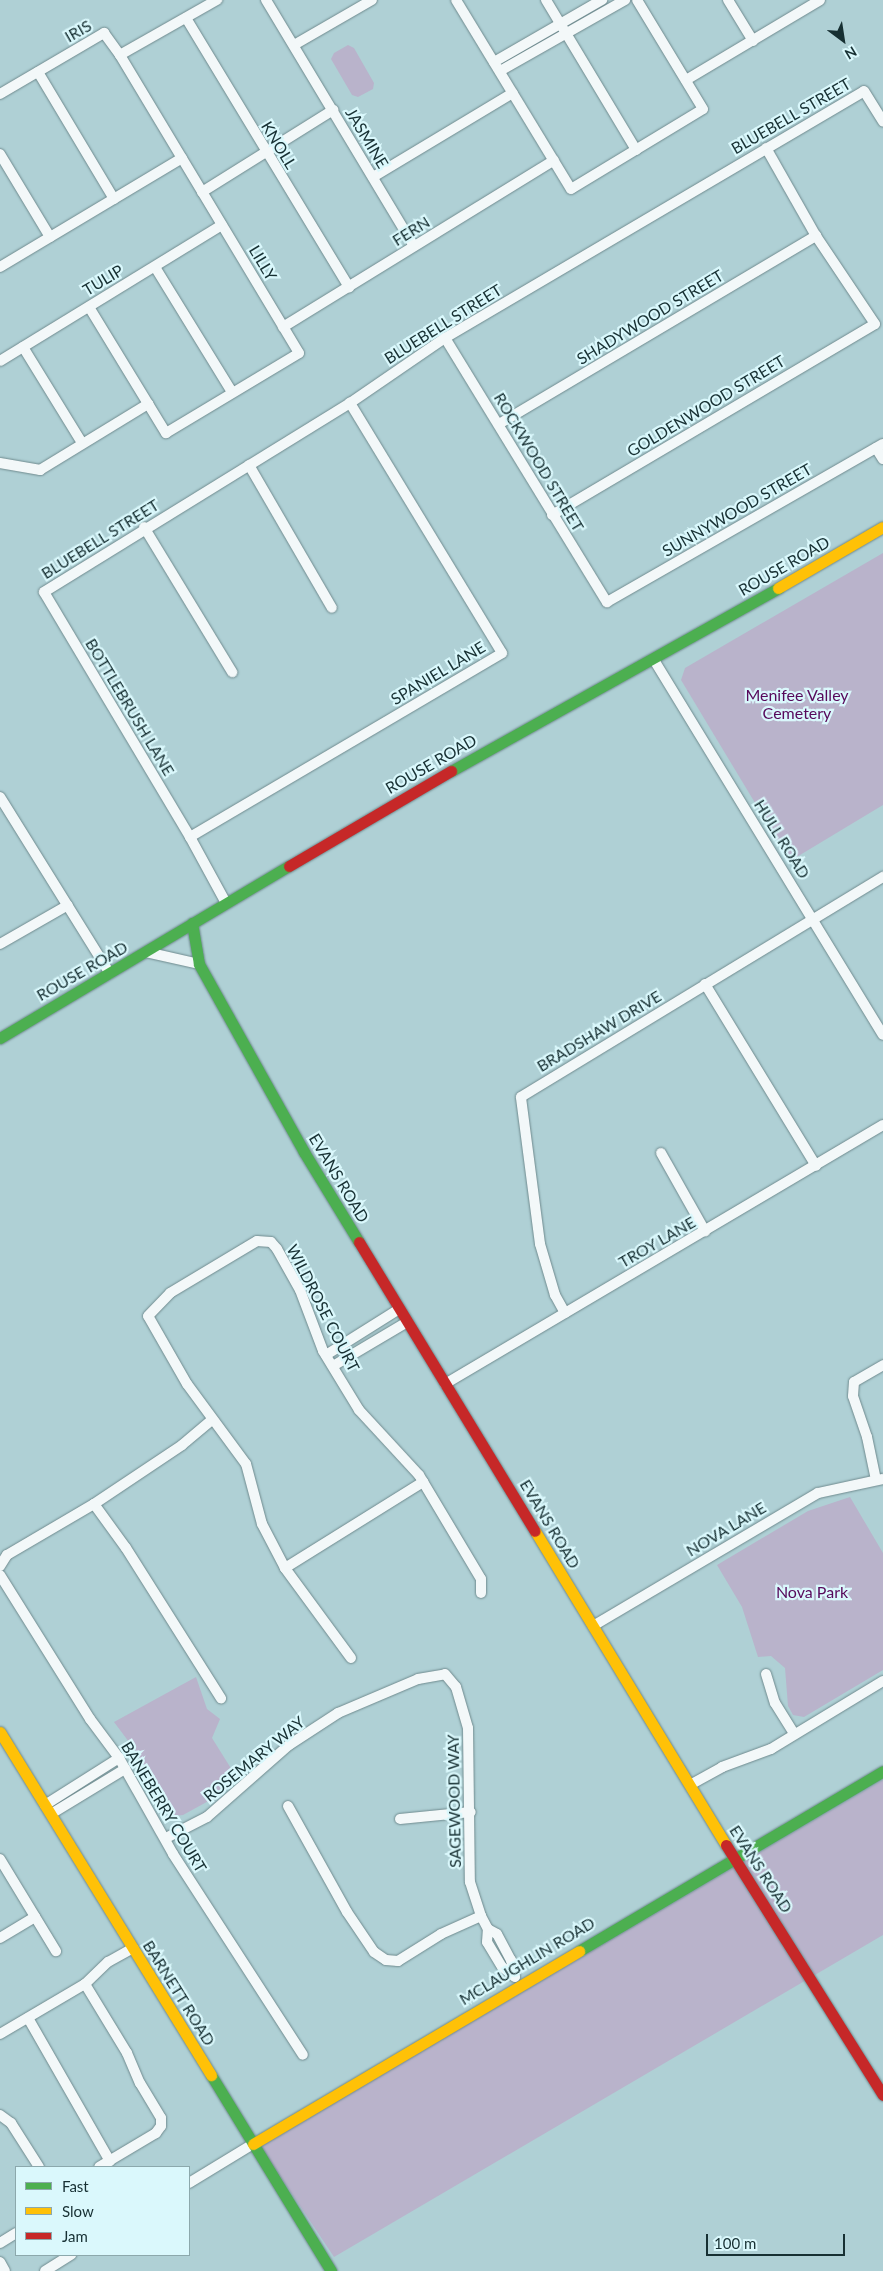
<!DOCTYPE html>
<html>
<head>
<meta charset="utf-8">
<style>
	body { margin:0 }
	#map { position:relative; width:883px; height:2271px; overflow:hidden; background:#afd0d5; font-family:Lato,sans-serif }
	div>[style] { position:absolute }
	.green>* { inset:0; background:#b9b3cb }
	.roads { filter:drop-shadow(0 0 1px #6f8a8e) drop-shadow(0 0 1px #6f8a8e) }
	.street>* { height:10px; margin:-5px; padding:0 5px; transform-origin:5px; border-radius:5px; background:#f3f8f9 }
	.fast>* { height:11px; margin:-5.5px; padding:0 5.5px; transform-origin:5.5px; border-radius:5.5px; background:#4caf50 }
	.slow>* { height:11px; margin:-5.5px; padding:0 5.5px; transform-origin:5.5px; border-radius:5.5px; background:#ffc107 }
	.jam>* { height:11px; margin:-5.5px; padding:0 5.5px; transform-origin:5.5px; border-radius:5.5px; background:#c62828 }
	span { translate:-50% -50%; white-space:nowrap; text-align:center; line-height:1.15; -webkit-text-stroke:4.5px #daf8fc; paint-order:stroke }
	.street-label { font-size:16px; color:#173033 }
	.park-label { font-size:16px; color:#57095b }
	.legend { position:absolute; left:15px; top:2166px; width:175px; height:90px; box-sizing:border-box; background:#daf8fc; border:1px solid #8ca8ac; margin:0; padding:6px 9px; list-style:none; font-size:15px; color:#173033 }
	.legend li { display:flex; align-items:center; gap:10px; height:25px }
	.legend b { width:25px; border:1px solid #8ca8ac }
	.north { position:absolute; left:818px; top:15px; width:50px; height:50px; -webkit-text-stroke:4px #daf8fc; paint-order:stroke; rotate:149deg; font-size:14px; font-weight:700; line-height:20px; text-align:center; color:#173033 }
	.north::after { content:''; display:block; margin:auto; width:18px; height:22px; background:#173033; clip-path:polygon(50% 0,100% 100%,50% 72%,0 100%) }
	.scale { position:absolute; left:706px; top:2234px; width:139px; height:22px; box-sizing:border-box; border:2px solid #173033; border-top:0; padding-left:6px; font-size:15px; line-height:18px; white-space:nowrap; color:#173033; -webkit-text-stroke:4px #daf8fc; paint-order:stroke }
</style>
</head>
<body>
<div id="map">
	<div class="green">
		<i style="clip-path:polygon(348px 45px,354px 48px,374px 83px,373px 89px,358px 97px,352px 95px,331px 59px,334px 53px)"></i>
		<i style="clip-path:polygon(883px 553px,883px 805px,790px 861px,681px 680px,685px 668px)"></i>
		<i style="clip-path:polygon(850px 1497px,883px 1553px,883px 1670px,804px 1717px,793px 1715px,788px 1706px,785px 1668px,771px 1656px,758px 1657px,742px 1607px,717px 1565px,808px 1511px)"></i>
		<i style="clip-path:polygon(196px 1677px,207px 1709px,220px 1719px,212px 1738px,237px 1778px,214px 1798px,183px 1815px,174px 1816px,135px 1750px,114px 1722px)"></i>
		<i style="clip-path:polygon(883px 1780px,883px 1935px,334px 2257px,260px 2146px)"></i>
	</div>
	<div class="roads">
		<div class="street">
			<i style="left:266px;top:0;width:287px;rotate:59deg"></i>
			<i style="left:456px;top:0;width:221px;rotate:58.7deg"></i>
			<i style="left:571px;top:189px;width:154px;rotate:-31.2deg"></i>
			<i style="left:703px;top:109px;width:127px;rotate:-121.2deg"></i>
			<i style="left:546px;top:0;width:175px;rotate:59deg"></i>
			<i style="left:728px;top:0;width:48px;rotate:58.6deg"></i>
			<i style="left:186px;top:18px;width:315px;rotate:58.8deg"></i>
			<i style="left:294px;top:45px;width:90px;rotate:-30deg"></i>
			<i style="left:494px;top:62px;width:125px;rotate:-29.9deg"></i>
			<i style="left:500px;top:71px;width:144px;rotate:-29.6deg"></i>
			<i style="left:38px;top:72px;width:148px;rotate:59.1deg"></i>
			<i style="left:686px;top:80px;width:156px;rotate:-30.8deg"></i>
			<i style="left:0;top:94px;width:121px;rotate:-30.4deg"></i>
			<i style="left:104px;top:33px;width:27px;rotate:54deg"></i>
			<i style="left:120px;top:55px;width:112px;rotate:-29.6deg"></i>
			<i style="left:0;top:154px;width:97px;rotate:58.9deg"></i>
			<i style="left:373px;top:177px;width:163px;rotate:-31deg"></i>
			<i style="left:202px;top:192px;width:155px;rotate:-32deg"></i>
			<i style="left:0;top:267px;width:212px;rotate:-30.9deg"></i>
			<i style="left:155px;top:267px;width:147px;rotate:58.4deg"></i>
			<i style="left:89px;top:307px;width:148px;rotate:58.6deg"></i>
			<i style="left:166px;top:433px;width:155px;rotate:-31deg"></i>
			<i style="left:299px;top:353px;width:348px;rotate:-121deg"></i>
			<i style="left:283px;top:327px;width:318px;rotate:-31.6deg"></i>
			<i style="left:445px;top:338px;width:310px;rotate:58.5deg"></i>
			<i style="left:607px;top:602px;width:318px;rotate:-29.8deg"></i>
			<i style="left:23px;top:347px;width:113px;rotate:58.4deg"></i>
			<i style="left:0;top:361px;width:260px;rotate:-31.5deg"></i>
			<i style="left:499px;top:424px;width:369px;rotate:-30.7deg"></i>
			<i style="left:876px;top:448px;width:13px;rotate:58deg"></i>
			<i style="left:0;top:463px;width:41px;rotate:9.9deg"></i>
			<i style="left:40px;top:470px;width:127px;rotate:-31.4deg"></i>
			<i style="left:249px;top:465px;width:165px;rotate:59.9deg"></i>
			<i style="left:552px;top:515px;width:375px;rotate:-30.6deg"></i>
			<i style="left:875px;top:324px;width:106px;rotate:-123.8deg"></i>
			<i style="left:816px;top:236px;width:101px;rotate:-119.6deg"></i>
			<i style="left:144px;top:527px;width:170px;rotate:58.7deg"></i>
			<i style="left:654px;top:660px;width:439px;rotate:58.6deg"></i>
			<i style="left:0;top:797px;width:208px;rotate:58.1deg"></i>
			<i style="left:190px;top:837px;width:362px;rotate:-30.5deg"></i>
			<i style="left:502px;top:653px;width:293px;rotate:-121.3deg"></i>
			<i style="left:226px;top:903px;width:75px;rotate:-118.6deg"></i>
			<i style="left:190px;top:837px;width:285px;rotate:-120.8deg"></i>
			<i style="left:44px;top:592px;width:360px;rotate:-31.7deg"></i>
			<i style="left:350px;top:403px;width:115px;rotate:-34.4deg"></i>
			<i style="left:445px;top:338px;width:486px;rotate:-30.5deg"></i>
			<i style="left:864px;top:91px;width:36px;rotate:58deg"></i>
			<i style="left:0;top:944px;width:78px;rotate:-29.8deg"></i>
			<i style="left:146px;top:952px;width:54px;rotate:12.8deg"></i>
			<i style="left:705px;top:984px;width:213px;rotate:58.6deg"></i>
			<i style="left:661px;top:1153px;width:90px;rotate:60.6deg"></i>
			<i style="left:565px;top:1313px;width:21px;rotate:-119deg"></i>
			<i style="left:555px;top:1295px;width:53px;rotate:-106.4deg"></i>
			<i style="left:540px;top:1244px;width:148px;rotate:-97.4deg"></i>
			<i style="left:521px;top:1097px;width:424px;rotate:-31.3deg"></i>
			<i style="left:326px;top:1355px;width:86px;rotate:-32.2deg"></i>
			<i style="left:333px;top:1366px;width:86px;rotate:-30.7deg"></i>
			<i style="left:445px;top:1384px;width:509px;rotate:-30.6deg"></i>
			<i style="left:876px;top:1480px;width:44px;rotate:-101.8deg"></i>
			<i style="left:867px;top:1437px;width:43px;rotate:-108.9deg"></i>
			<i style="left:853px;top:1396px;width:14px;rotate:-86deg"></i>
			<i style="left:854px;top:1382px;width:34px;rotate:-30deg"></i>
			<i style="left:94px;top:1504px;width:54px;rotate:54deg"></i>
			<i style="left:126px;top:1548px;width:178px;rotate:57.7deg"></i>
			<i style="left:0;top:1566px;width:13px;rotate:-58deg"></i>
			<i style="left:7px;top:1555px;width:101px;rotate:-30.4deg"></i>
			<i style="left:94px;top:1504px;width:106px;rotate:-33.8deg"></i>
			<i style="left:182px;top:1445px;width:39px;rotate:-40deg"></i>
			<i style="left:285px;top:1568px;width:163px;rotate:-31.9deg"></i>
			<i style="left:0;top:1575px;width:170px;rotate:58deg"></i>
			<i style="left:90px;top:1719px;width:49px;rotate:53.4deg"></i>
			<i style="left:119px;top:1758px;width:110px;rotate:60.6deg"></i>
			<i style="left:173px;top:1854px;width:239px;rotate:57.1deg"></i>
			<i style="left:593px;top:1626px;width:261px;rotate:-30.6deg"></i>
			<i style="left:818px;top:1493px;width:66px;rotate:-12.2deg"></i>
			<i style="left:351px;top:1658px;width:112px;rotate:-126.3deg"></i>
			<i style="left:285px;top:1568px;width:50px;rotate:-117.6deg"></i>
			<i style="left:262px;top:1524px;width:62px;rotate:-104.9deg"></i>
			<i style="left:246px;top:1464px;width:99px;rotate:-126.4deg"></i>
			<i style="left:187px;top:1384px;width:78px;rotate:-119.8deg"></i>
			<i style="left:148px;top:1316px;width:32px;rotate:-46deg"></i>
			<i style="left:170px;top:1293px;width:101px;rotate:-30.9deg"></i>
			<i style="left:257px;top:1241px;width:14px;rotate:4deg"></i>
			<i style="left:271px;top:1242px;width:9px;rotate:49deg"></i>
			<i style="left:277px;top:1249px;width:47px;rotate:60.7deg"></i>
			<i style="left:300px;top:1290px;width:65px;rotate:69.3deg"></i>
			<i style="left:323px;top:1351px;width:69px;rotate:58.6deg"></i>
			<i style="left:359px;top:1410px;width:88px;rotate:47.3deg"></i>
			<i style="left:419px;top:1475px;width:121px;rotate:59.2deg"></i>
			<i style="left:481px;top:1579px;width:14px;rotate:90deg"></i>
			<i style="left:766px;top:1674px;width:30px;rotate:73deg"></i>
			<i style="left:775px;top:1703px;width:36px;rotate:58deg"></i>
			<i style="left:690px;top:1785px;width:37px;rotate:-29deg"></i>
			<i style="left:722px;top:1767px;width:52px;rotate:-20.2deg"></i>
			<i style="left:771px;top:1749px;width:131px;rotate:-31.3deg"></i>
			<i style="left:45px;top:1805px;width:88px;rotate:-32.4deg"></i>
			<i style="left:288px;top:1806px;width:121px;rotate:60.9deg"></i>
			<i style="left:347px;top:1912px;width:48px;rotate:56deg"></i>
			<i style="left:374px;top:1952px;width:14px;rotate:34deg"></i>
			<i style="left:386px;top:1960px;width:12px;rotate:5deg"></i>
			<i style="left:398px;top:1961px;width:51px;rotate:-32.1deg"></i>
			<i style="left:441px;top:1934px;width:44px;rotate:-24.2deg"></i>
			<i style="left:51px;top:1814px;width:87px;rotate:-31.3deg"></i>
			<i style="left:400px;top:1819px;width:71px;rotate:-5.6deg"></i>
			<i style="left:166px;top:1838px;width:46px;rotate:-27.1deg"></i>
			<i style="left:207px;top:1817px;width:109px;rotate:-41.3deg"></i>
			<i style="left:289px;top:1745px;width:59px;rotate:-33.1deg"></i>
			<i style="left:338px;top:1713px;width:87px;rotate:-23deg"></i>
			<i style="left:418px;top:1679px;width:27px;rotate:-10deg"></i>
			<i style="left:445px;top:1674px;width:17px;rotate:50deg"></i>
			<i style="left:456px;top:1687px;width:43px;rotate:73.7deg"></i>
			<i style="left:468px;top:1728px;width:154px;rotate:89.3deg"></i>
			<i style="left:470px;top:1882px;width:36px;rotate:72deg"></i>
			<i style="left:481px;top:1916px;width:15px;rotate:62deg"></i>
			<i style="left:488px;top:1929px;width:10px;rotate:29deg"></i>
			<i style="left:497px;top:1934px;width:30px;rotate:62deg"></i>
			<i style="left:511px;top:1960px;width:17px;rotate:77deg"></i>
			<i style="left:515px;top:1977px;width:16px;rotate:-142deg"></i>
			<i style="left:502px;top:1967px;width:29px;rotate:-121deg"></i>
			<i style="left:487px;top:1942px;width:13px;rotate:-86deg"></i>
			<i style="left:0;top:1859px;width:108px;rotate:58.7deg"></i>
			<i style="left:0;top:1938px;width:41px;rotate:-31deg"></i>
			<i style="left:85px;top:1984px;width:81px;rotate:58.7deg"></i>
			<i style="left:127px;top:2053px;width:33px;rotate:67deg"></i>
			<i style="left:140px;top:2083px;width:41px;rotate:59deg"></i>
			<i style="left:161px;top:2118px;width:8px;rotate:90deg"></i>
			<i style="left:161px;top:2126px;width:9px;rotate:126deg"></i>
			<i style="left:156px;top:2133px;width:66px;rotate:149.2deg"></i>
			<i style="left:28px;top:2018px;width:165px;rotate:60.2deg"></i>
			<i style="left:0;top:2034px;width:99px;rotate:-30.5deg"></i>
			<i style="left:85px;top:1984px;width:32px;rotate:-44deg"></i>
			<i style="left:108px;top:1962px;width:29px;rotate:-29deg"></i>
			<i style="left:0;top:2115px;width:14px;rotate:36deg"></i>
			<i style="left:11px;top:2123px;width:52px;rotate:57.5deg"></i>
			<i style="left:189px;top:2183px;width:75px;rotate:-31.4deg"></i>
			<i style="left:0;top:2243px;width:19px;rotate:-32deg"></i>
			<i style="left:0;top:2262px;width:10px;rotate:61deg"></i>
			<i style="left:45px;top:2271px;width:31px;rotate:-32deg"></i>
		</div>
		<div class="fast">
			<i style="left:451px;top:771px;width:375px;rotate:-29.2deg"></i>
			<i style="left:192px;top:923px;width:42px;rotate:80.3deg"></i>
			<i style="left:199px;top:964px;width:215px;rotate:60.8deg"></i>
			<i style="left:304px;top:1152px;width:105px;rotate:58.6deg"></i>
			<i style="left:0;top:1038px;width:336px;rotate:-30.8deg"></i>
			<i style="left:579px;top:1951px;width:353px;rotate:-30.6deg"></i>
			<i style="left:211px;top:2075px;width:230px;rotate:58.5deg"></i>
		</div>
		<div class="slow">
			<i style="left:778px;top:588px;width:121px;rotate:-30.2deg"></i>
			<i style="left:535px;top:1531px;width:368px;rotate:58.7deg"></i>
			<i style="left:0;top:1732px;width:403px;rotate:58.4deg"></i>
			<i style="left:253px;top:2144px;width:379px;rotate:-30.6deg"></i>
		</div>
		<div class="jam">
			<i style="left:289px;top:866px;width:188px;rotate:-30.4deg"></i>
			<i style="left:359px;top:1242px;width:338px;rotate:58.7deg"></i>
			<i style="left:726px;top:1845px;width:295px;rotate:57.9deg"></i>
		</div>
	</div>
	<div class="street-label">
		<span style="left:78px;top:31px;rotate:-30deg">IRIS</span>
		<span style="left:791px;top:116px;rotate:-30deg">BLUEBELL STREET</span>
		<span style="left:367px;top:138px;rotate:59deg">JASMINE</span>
		<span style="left:279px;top:145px;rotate:59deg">KNOLL</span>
		<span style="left:411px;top:231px;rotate:-32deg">FERN</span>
		<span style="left:263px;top:263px;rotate:59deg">LILLY</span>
		<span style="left:103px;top:280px;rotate:-31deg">TULIP</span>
		<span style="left:650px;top:317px;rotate:-31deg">SHADYWOOD STREET</span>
		<span style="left:443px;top:324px;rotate:-32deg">BLUEBELL STREET</span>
		<span style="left:706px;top:406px;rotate:-31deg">GOLDENWOOD STREET</span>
		<span style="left:539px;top:462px;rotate:59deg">ROCKWOOD STREET</span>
		<span style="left:737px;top:510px;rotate:-30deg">SUNNYWOOD STREET</span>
		<span style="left:100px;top:539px;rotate:-32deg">BLUEBELL STREET</span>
		<span style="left:784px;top:566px;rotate:-30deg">ROUSE ROAD</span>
		<span style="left:438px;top:673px;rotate:-31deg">SPANIEL LANE</span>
		<span style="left:130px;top:707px;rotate:59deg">BOTTLEBRUSH LANE</span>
		<span style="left:431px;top:764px;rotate:-30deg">ROUSE ROAD</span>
		<span style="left:782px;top:839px;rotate:58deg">HULL ROAD</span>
		<span style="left:82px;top:971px;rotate:-30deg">ROUSE ROAD</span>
		<span style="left:599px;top:1031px;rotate:-31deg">BRADSHAW DRIVE</span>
		<span style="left:339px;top:1178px;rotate:59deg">EVANS ROAD</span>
		<span style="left:657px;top:1242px;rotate:-30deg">TROY LANE</span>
		<span style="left:323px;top:1308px;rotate:63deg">WILDROSE COURT</span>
		<span style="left:550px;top:1524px;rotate:59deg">EVANS ROAD</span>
		<span style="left:726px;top:1529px;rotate:-31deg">NOVA LANE</span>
		<span style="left:254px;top:1759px;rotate:-39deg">ROSEMARY WAY</span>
		<span style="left:454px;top:1801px;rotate:-91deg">SAGEWOOD WAY</span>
		<span style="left:164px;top:1807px;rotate:59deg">BANEBERRY COURT</span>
		<span style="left:761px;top:1869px;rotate:57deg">EVANS ROAD</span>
		<span style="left:527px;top:1961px;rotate:-31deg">MCLAUGHLIN ROAD</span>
		<span style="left:179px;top:1993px;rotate:58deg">BARNETT ROAD</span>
	</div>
	<div class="park-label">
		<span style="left:797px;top:704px">Menifee Valley<br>Cemetery</span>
		<span style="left:812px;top:1592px">Nova Park</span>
	</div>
	<ul class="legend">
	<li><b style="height:6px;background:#4caf50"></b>Fast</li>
	<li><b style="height:6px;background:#ffc107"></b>Slow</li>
	<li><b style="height:6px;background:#c62828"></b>Jam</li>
	</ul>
	<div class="north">N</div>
	<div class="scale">100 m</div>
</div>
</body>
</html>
